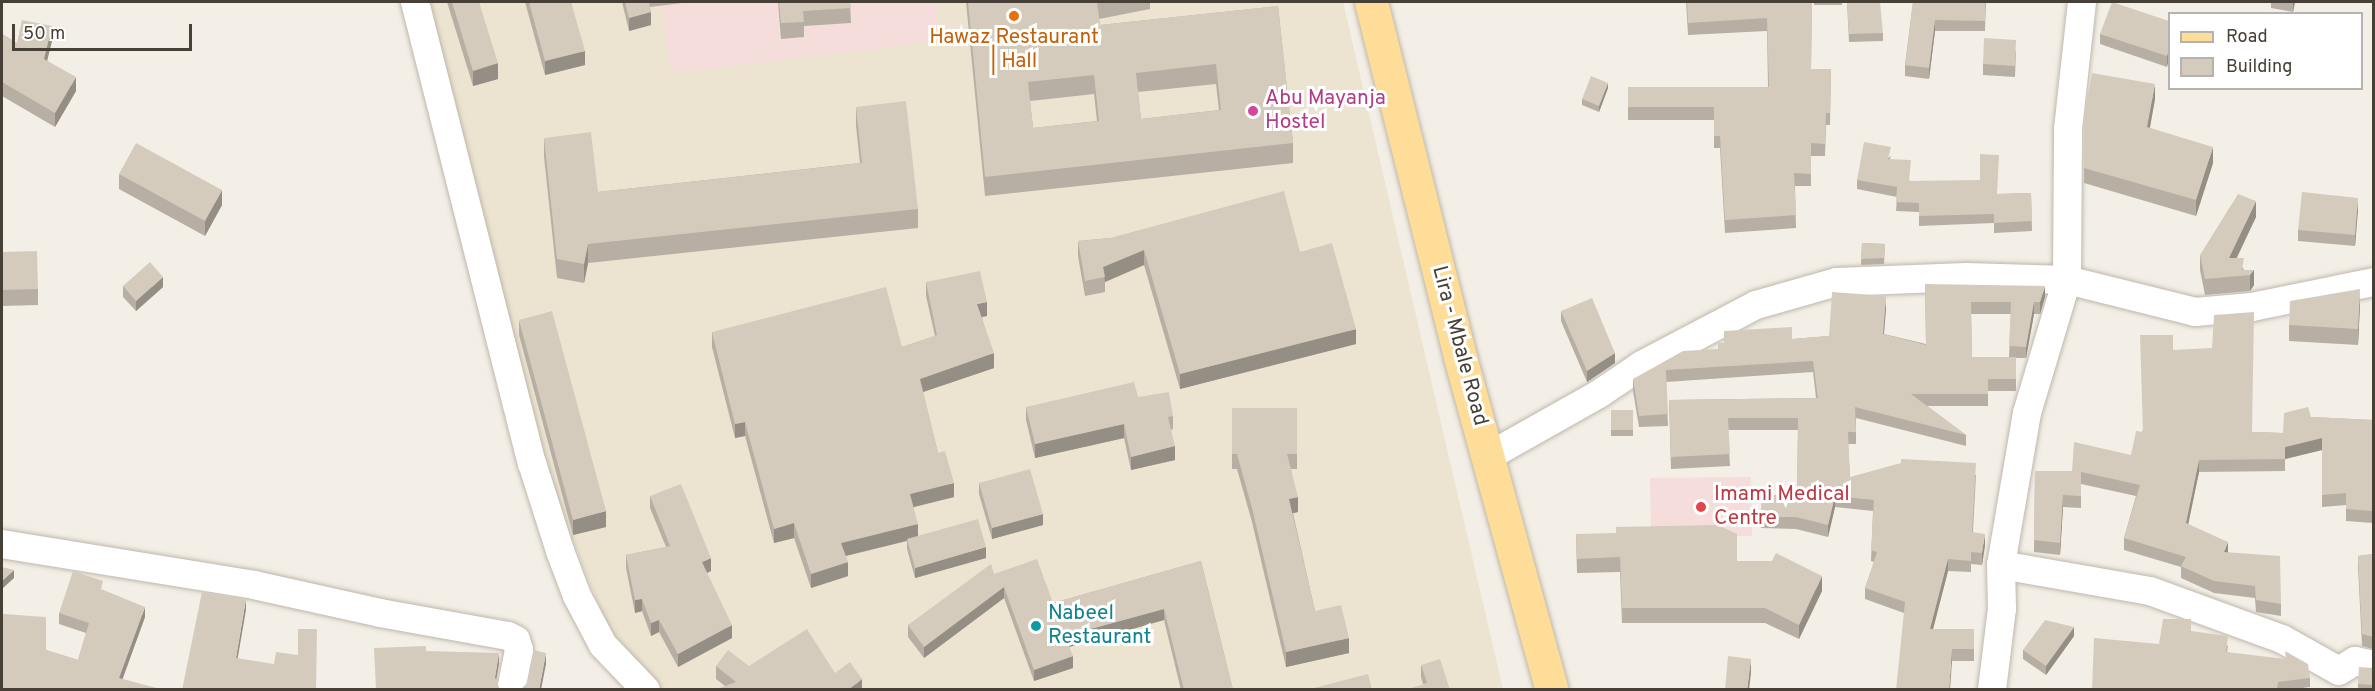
<!DOCTYPE html>
<html>
<head>
<meta charset="utf-8">
<style>
	body { margin:0 }
	#map { position:relative; width:2375px; height:691px; overflow:hidden; background:#f3efe7; font-family:Overpass,sans-serif }
	div>[style] { position:absolute }
	.education>* { inset:0; background:#ece4d1 }
	.medical>* { inset:0; background:#f4dddb }
	.roads { filter:drop-shadow(0 0 2px #bfb7aa) drop-shadow(0 0 2px #bfb7aa) }
	.minor>* { height:28px; margin:-14px; padding:0 14px; transform-origin:14px; border-radius:14px; background:#fff }
	.primary>* { height:33px; margin:-16.5px; padding:0 16.5px; transform-origin:16.5px; border-radius:16.5px; background:#fddd97 }
	.wall>* { inset:0; background:#b7afa3 }
	.shaded-wall>* { inset:0; background:#958e84 }
	.building>* { inset:0; background:#d5cbbd }
	.dots>* { width:16px; height:16px; translate:-50% -50%; box-sizing:border-box; border:3px solid #fff; border-radius:50% }
	span { translate:-50% -50%; white-space:nowrap; text-align:center; line-height:1.15; -webkit-text-stroke:6px #fff; paint-order:stroke }
	.food-label { font-size:21px; color:#c56008 }
	.hotel-label { font-size:21px; color:#b23c85 }
	.left { translate:0 -50%; text-align:left }
	.street-label { font-size:21px; color:#464036 }
	.health-label { font-size:21px; color:#be3a42 }
	.culture-label { font-size:21px; color:#0d838f }
	.frame { position:absolute; inset:0; border:3px solid #464036; pointer-events:none }
	.legend { position:absolute; left:2168px; top:12px; width:195px; height:78px; box-sizing:border-box; background:#fff; border:2px solid #b5b3af; margin:0; padding:8px 10px; list-style:none; font-size:18px; color:#464036 }
	.legend li { display:flex; align-items:center; gap:12px; height:30px }
	.legend b { width:30px; border:2px solid #b5b3af }
	.scale { position:absolute; left:12px; top:24px; width:180px; height:27px; box-sizing:border-box; border:3px solid #464036; border-top:0; padding-left:8px; font-size:18px; line-height:21px; white-space:nowrap; color:#464036; -webkit-text-stroke:4px #fff; paint-order:stroke }
</style>
</head>
<body>
<div id="map">
	<div class="education">
		<i style="clip-path:polygon(423px 2px,1343px 2px,1503px 689px,656px 689px,615px 646px,546px 473px,498px 271px)"></i>
	</div>
	<div class="medical">
		<i style="clip-path:polygon(662px 2px,936px 2px,940px 41px,671px 73px)"></i>
		<i style="clip-path:polygon(1751px 477px,1752px 536px,1651px 536px,1650px 478px)"></i>
	</div>
	<div class="roads">
		<div class="minor">
			<i style="left:415px;top:2px;width:476px;rotate:75.8deg"></i>
			<i style="left:532px;top:463px;width:92px;rotate:72.3deg"></i>
			<i style="left:560px;top:551px;width:48px;rotate:69.3deg"></i>
			<i style="left:577px;top:596px;width:55px;rotate:62deg"></i>
			<i style="left:603px;top:645px;width:62px;rotate:46.3deg"></i>
			<i style="left:1489px;top:456px;width:126px;rotate:-29.4deg"></i>
			<i style="left:1599px;top:394px;width:52px;rotate:-34deg"></i>
			<i style="left:1642px;top:365px;width:129px;rotate:-27.8deg"></i>
			<i style="left:1756px;top:305px;width:84px;rotate:-15.9deg"></i>
			<i style="left:1837px;top:282px;width:129px;rotate:-2.2deg"></i>
			<i style="left:1966px;top:277px;width:101px;rotate:1.7deg"></i>
			<i style="left:2067px;top:280px;width:132px;rotate:14deg"></i>
			<i style="left:2195px;top:312px;width:57px;rotate:-5deg"></i>
			<i style="left:2252px;top:307px;width:125px;rotate:-11.6deg"></i>
			<i style="left:2px;top:544px;width:255px;rotate:9.2deg"></i>
			<i style="left:254px;top:585px;width:129px;rotate:12.5deg"></i>
			<i style="left:380px;top:613px;width:130px;rotate:10.2deg"></i>
			<i style="left:508px;top:636px;width:9px;rotate:27deg"></i>
			<i style="left:516px;top:640px;width:10px;rotate:73deg"></i>
			<i style="left:519px;top:650px;width:41px;rotate:101.3deg"></i>
			<i style="left:2001px;top:565px;width:151px;rotate:9.9deg"></i>
			<i style="left:2150px;top:591px;width:140px;rotate:20deg"></i>
			<i style="left:2282px;top:639px;width:65px;rotate:29.3deg"></i>
			<i style="left:2339px;top:671px;width:19px;rotate:-32deg"></i>
			<i style="left:2355px;top:661px;width:19px;rotate:12deg"></i>
			<i style="left:1992px;top:690px;width:82px;rotate:-83deg"></i>
			<i style="left:2002px;top:609px;width:44px;rotate:-91.3deg"></i>
			<i style="left:2001px;top:565px;width:154px;rotate:-80.3deg"></i>
			<i style="left:2027px;top:413px;width:139px;rotate:-73.3deg"></i>
			<i style="left:2067px;top:280px;width:151px;rotate:-89.6deg"></i>
			<i style="left:2068px;top:129px;width:128px;rotate:-83.7deg"></i>
		</div>
		<div class="primary">
			<i style="left:1371px;top:2px;width:366px;rotate:75.9deg"></i>
			<i style="left:1460px;top:357px;width:345px;rotate:74.6deg"></i>
		</div>
	</div>
	<div class="wall">
		<i style="clip-path:polygon(447px 2px,479px 2px,498px 79px,473px 86px)"></i>
		<i style="clip-path:polygon(525px 2px,571px 2px,585px 65px,545px 75px)"></i>
		<i style="clip-path:polygon(622px 2px,690px 2px,650px 7px,651px 25px,629px 31px)"></i>
		<i style="clip-path:polygon(778px 2px,850px 2px,851px 23px,804px 26px,804px 37px,781px 39px)"></i>
		<i style="clip-path:polygon(evenodd,966px 2px,1150px 2px,1150px 9px,1099px 19px,1100px 25px,1278px 6px,1293px 143px,1293px 163px,985px 196px,966px 2px,1216px 84px,1219px 110px,1141px 119px,1138px 92px,1216px 84px,966px 2px,1094px 94px,1097px 121px,1033px 128px,1030px 101px,1094px 94px)"></i>
		<i style="clip-path:polygon(1686px 2px,1812px 2px,1811px 69px,1831px 69px,1830px 125px,1826px 125px,1825px 156px,1811px 156px,1811px 186px,1795px 186px,1796px 228px,1725px 233px,1720px 148px,1714px 148px,1714px 120px,1628px 120px,1628px 87px,1768px 87px,1767px 31px,1688px 35px)"></i>
		<i style="clip-path:polygon(1814px 2px,1842px 2px,1842px 5px,1814px 5px)"></i>
		<i style="clip-path:polygon(1847px 2px,1883px 33px,1883px 41px,1849px 42px)"></i>
		<i style="clip-path:polygon(1913px 2px,1986px 2px,1985px 31px,1935px 31px,1929px 79px,1905px 76px,1905px 65px)"></i>
		<i style="clip-path:polygon(2271px 2px,2295px 2px,2293px 12px,2271px 8px)"></i>
		<i style="clip-path:polygon(2169px 21px,2167px 67px,2100px 44px,2100px 34px)"></i>
		<i style="clip-path:polygon(2px 34px,17px 43px,52px 41px,47px 60px,76px 91px,55px 127px,2px 96px)"></i>
		<i style="clip-path:polygon(2016px 51px,2015px 77px,1983px 75px,1983px 64px)"></i>
		<i style="clip-path:polygon(1608px 88px,1599px 112px,1582px 105px,1582px 99px)"></i>
		<i style="clip-path:polygon(2155px 99px,2150px 128px,2213px 163px,2196px 216px,2084px 183px,2084px 116px)"></i>
		<i style="clip-path:polygon(856px 107px,918px 209px,918px 228px,588px 263px,584px 283px,557px 278px,544px 157px,544px 138px,598px 192px,860px 163px,856px 126px)"></i>
		<i style="clip-path:polygon(1891px 156px,1890px 159px,1910px 181px,1998px 194px,2031px 193px,2032px 231px,1994px 233px,1994px 223px,1919px 226px,1919px 212px,1896px 211px,1897px 197px,1857px 189px,1857px 180px)"></i>
		<i style="clip-path:polygon(119px 174px,222px 205px,205px 236px,119px 189px)"></i>
		<i style="clip-path:polygon(2358px 209px,2355px 246px,2298px 241px,2298px 230px)"></i>
		<i style="clip-path:polygon(2256px 217px,2237px 258px,2244px 270px,2254px 270px,2254px 285px,2250px 291px,2205px 295px,2200px 270px,2200px 255px)"></i>
		<i style="clip-path:polygon(1110px 238px,1300px 252px,1356px 344px,1180px 389px,1144px 265px,1105px 282px,1105px 292px,1085px 296px,1078px 256px,1078px 241px)"></i>
		<i style="clip-path:polygon(1862px 243px,1885px 244px,1884px 264px,1861px 265px)"></i>
		<i style="clip-path:polygon(2px 252px,38px 289px,38px 305px,2px 306px)"></i>
		<i style="clip-path:polygon(926px 282px,987px 316px,982px 317px,994px 368px,923px 392px,938px 453px,954px 497px,913px 507px,918px 536px,986px 558px,915px 578px,907px 549px,907px 541px,846px 556px,848px 576px,811px 588px,794px 538px,774px 543px,745px 436px,735px 438px,712px 347px,712px 332px,902px 347px,935px 336px,926px 296px)"></i>
		<i style="clip-path:polygon(evenodd,1925px 284px,2045px 297px,2040px 314px,2034px 314px,2026px 358px,2016px 358px,2016px 391px,1988px 391px,1988px 406px,1927px 406px,1966px 435px,1966px 446px,1856px 418px,1856px 444px,1848px 444px,1850px 477px,1976px 475px,1973px 532px,1985px 545px,1982px 565px,1971px 564px,1971px 572px,1948px 571px,1933px 629px,1974px 629px,1974px 661px,1952px 661px,1904px 613px,1865px 599px,1865px 588px,1874px 562px,1871px 561px,1873px 511px,1835px 507px,1828px 537px,1796px 529px,1761px 528px,1762px 495px,1797px 495px,1798px 430px,1728px 430px,1730px 466px,1671px 469px,1669px 400px,1816px 398px,1813px 372px,1666px 382px,1668px 426px,1639px 427px,1633px 391px,1633px 379px,1718px 349px,1792px 339px,1829px 336px,1886px 308px,1884px 334px,1926px 344px,1925px 284px,1971px 314px,2011px 314px,2009px 357px,1972px 357px,1971px 314px)"></i>
		<i style="clip-path:polygon(123px 286px,163px 287px,136px 311px,123px 297px)"></i>
		<i style="clip-path:polygon(2360px 304px,2358px 345px,2289px 341px,2289px 325px)"></i>
		<i style="clip-path:polygon(1561px 311px,1615px 363px,1587px 382px,1561px 321px)"></i>
		<i style="clip-path:polygon(519px 320px,606px 527px,573px 535px,519px 335px)"></i>
		<i style="clip-path:polygon(2173px 350px,2252px 432px,2283px 433px,2311px 417px,2373px 420px,2373px 523px,2346px 521px,2346px 505px,2322px 507px,2322px 450px,2285px 459px,2285px 471px,2199px 472px,2188px 524px,2228px 552px,2281px 604px,2281px 616px,2256px 612px,2255px 598px,2214px 593px,2181px 578px,2181px 567px,2124px 550px,2124px 538px,2136px 496px,2081px 484px,2081px 508px,2063px 507px,2060px 555px,2034px 552px,2035px 471px,2072px 471px,2131px 455px,2142px 432px)"></i>
		<i style="clip-path:polygon(1026px 407px,1173px 416px,1173px 429px,1171px 430px,1175px 460px,1131px 470px,1124px 438px,1035px 458px,1026px 420px)"></i>
		<i style="clip-path:polygon(1232px 408px,1297px 408px,1297px 469px,1291px 469px,1298px 512px,1293px 513px,1315px 611px,1349px 653px,1286px 667px,1252px 522px,1237px 469px,1232px 469px)"></i>
		<i style="clip-path:polygon(1611px 410px,1633px 410px,1633px 436px,1611px 436px)"></i>
		<i style="clip-path:polygon(979px 483px,1043px 525px,992px 539px,979px 494px)"></i>
		<i style="clip-path:polygon(650px 496px,711px 571px,707px 573px,732px 638px,678px 667px,659px 632px,651px 636px,642px 611px,635px 613px,626px 568px,626px 555px,666px 547px,650px 508px)"></i>
		<i style="clip-path:polygon(1576px 534px,1737px 561px,1822px 591px,1799px 639px,1765px 623px,1622px 623px,1620px 572px,1577px 573px)"></i>
		<i style="clip-path:polygon(2373px 554px,2373px 649px,2362px 646px,2358px 567px,2358px 556px)"></i>
		<i style="clip-path:polygon(1201px 561px,1233px 690px,1181px 690px,1164px 620px,1069px 647px,1073px 668px,1034px 681px,1004px 598px,924px 658px,908px 637px,908px 625px,994px 574px,1053px 603px)"></i>
		<i style="clip-path:polygon(103px 590px,145px 617px,122px 679px,2px 690px,46px 650px,78px 660px,86px 633px,59px 624px,59px 613px)"></i>
		<i style="clip-path:polygon(2191px 631px,2228px 646px,2227px 652px,2310px 678px,2310px 687px,2288px 690px,2092px 690px,2159px 644px)"></i>
		<i style="clip-path:polygon(2074px 636px,2046px 675px,2023px 659px,2023px 650px)"></i>
		<i style="clip-path:polygon(1421px 665px,1450px 690px,1423px 684px,1421px 677px)"></i>
		<i style="clip-path:polygon(716px 666px,749px 666px,835px 673px,862px 690px,725px 686px,716px 679px)"></i>
		<i style="clip-path:polygon(2373px 668px,2373px 690px,2358px 690px,2358px 684px)"></i>
	</div>
	<div class="shaded-wall">
		<i style="clip-path:polygon(2293px 2px,2295px 2px,2293px 12px)"></i>
		<i style="clip-path:polygon(651px 12px,651px 25px,629px 31px,629px 18px)"></i>
		<i style="clip-path:polygon(1935px 20px,1935px 31px,1929px 79px,1929px 68px)"></i>
		<i style="clip-path:polygon(52px 26px,52px 41px,44px 73px,44px 59px)"></i>
		<i style="clip-path:polygon(2169px 48px,2169px 59px,2167px 67px,2167px 56px)"></i>
		<i style="clip-path:polygon(585px 51px,585px 65px,545px 75px,545px 61px)"></i>
		<i style="clip-path:polygon(498px 63px,498px 79px,473px 86px,473px 71px)"></i>
		<i style="clip-path:polygon(76px 77px,76px 91px,55px 127px,55px 113px)"></i>
		<i style="clip-path:polygon(1608px 83px,1608px 88px,1599px 112px,1599px 106px)"></i>
		<i style="clip-path:polygon(2155px 84px,2155px 99px,2147px 142px,2147px 127px)"></i>
		<i style="clip-path:polygon(2213px 147px,2213px 163px,2196px 216px,2196px 200px)"></i>
		<i style="clip-path:polygon(222px 190px,222px 205px,205px 236px,205px 221px)"></i>
		<i style="clip-path:polygon(2358px 198px,2358px 209px,2355px 246px,2355px 235px)"></i>
		<i style="clip-path:polygon(2256px 201px,2256px 217px,2229px 273px,2229px 258px)"></i>
		<i style="clip-path:polygon(588px 244px,588px 263px,584px 283px,584px 264px)"></i>
		<i style="clip-path:polygon(1144px 250px,1144px 265px,1105px 282px,1103px 267px)"></i>
		<i style="clip-path:polygon(2254px 270px,2254px 285px,2250px 291px,2250px 275px)"></i>
		<i style="clip-path:polygon(163px 277px,163px 287px,136px 311px,136px 301px)"></i>
		<i style="clip-path:polygon(2045px 286px,2045px 297px,2040px 314px,2040px 302px)"></i>
		<i style="clip-path:polygon(2360px 289px,2360px 304px,2358px 345px,2358px 329px)"></i>
		<i style="clip-path:polygon(1886px 296px,1886px 308px,1883px 345px,1883px 334px)"></i>
		<i style="clip-path:polygon(987px 302px,987px 316px,977px 318px,977px 304px)"></i>
		<i style="clip-path:polygon(2034px 302px,2034px 314px,2026px 358px,2026px 347px)"></i>
		<i style="clip-path:polygon(1356px 329px,1356px 344px,1180px 389px,1180px 374px)"></i>
		<i style="clip-path:polygon(994px 353px,994px 368px,920px 393px,920px 379px)"></i>
		<i style="clip-path:polygon(1615px 353px,1615px 363px,1587px 382px,1587px 371px)"></i>
		<i style="clip-path:polygon(745px 422px,745px 436px,735px 438px,735px 424px)"></i>
		<i style="clip-path:polygon(1124px 424px,1124px 438px,1035px 458px,1035px 444px)"></i>
		<i style="clip-path:polygon(2322px 438px,2322px 450px,2285px 459px,2285px 447px)"></i>
		<i style="clip-path:polygon(1175px 446px,1175px 460px,1131px 470px,1131px 457px)"></i>
		<i style="clip-path:polygon(2199px 460px,2199px 472px,2186px 535px,2186px 523px)"></i>
		<i style="clip-path:polygon(954px 483px,954px 497px,910px 508px,910px 494px)"></i>
		<i style="clip-path:polygon(2063px 495px,2063px 507px,2060px 555px,2060px 543px)"></i>
		<i style="clip-path:polygon(1835px 496px,1835px 507px,1828px 537px,1828px 525px)"></i>
		<i style="clip-path:polygon(1298px 497px,1298px 512px,1289px 514px,1289px 499px)"></i>
		<i style="clip-path:polygon(606px 511px,606px 527px,573px 535px,573px 520px)"></i>
		<i style="clip-path:polygon(1043px 514px,1043px 525px,992px 539px,992px 528px)"></i>
		<i style="clip-path:polygon(794px 523px,794px 538px,774px 543px,774px 529px)"></i>
		<i style="clip-path:polygon(918px 524px,918px 538px,841px 557px,841px 543px)"></i>
		<i style="clip-path:polygon(1985px 534px,1985px 545px,1982px 565px,1982px 553px)"></i>
		<i style="clip-path:polygon(2228px 542px,2228px 554px,2224px 552px)"></i>
		<i style="clip-path:polygon(986px 547px,986px 558px,915px 578px,915px 568px)"></i>
		<i style="clip-path:polygon(711px 558px,711px 571px,702px 575px,702px 562px)"></i>
		<i style="clip-path:polygon(1948px 559px,1948px 571px,1930px 641px,1930px 629px)"></i>
		<i style="clip-path:polygon(848px 562px,848px 576px,811px 588px,811px 574px)"></i>
		<i style="clip-path:polygon(14px 570px,14px 578px,2px 589px,2px 581px)"></i>
		<i style="clip-path:polygon(1822px 576px,1822px 591px,1799px 639px,1799px 625px)"></i>
		<i style="clip-path:polygon(1004px 587px,1004px 598px,924px 658px,924px 647px)"></i>
		<i style="clip-path:polygon(246px 599px,246px 610px,236px 668px,236px 658px)"></i>
		<i style="clip-path:polygon(642px 599px,642px 611px,635px 613px,635px 600px)"></i>
		<i style="clip-path:polygon(145px 607px,145px 617px,119px 689px,119px 678px)"></i>
		<i style="clip-path:polygon(1164px 609px,1164px 620px,1065px 648px,1065px 636px)"></i>
		<i style="clip-path:polygon(659px 620px,659px 632px,651px 636px,651px 623px)"></i>
		<i style="clip-path:polygon(732px 625px,732px 638px,678px 667px,678px 654px)"></i>
		<i style="clip-path:polygon(2074px 627px,2074px 636px,2046px 675px,2046px 666px)"></i>
		<i style="clip-path:polygon(1349px 638px,1349px 653px,1286px 667px,1286px 652px)"></i>
		<i style="clip-path:polygon(1952px 649px,1952px 661px,1950px 690px,1949px 690px)"></i>
		<i style="clip-path:polygon(499px 653px,499px 664px,495px 687px,495px 677px)"></i>
		<i style="clip-path:polygon(546px 653px,546px 664px,541px 690px,539px 690px)"></i>
		<i style="clip-path:polygon(1073px 656px,1073px 668px,1034px 681px,1034px 670px)"></i>
		<i style="clip-path:polygon(1751px 659px,1751px 673px,1749px 690px,1747px 690px)"></i>
		<i style="clip-path:polygon(862px 679px,862px 690px,848px 690px)"></i>
	</div>
	<div class="building">
		<i style="clip-path:polygon(452px 2px,479px 2px,498px 63px,473px 71px)"></i>
		<i style="clip-path:polygon(529px 2px,571px 2px,585px 51px,545px 61px)"></i>
		<i style="clip-path:polygon(625px 2px,649px 2px,651px 12px,629px 18px)"></i>
		<i style="clip-path:polygon(779px 2px,850px 2px,851px 8px,803px 11px,804px 22px,781px 23px)"></i>
		<i style="clip-path:polygon(evenodd,968px 2px,1097px 2px,1100px 25px,1278px 6px,1293px 143px,985px 177px,968px 2px,1216px 64px,1221px 110px,1141px 119px,1136px 73px,1216px 64px,968px 2px,1094px 75px,1099px 121px,1033px 128px,1028px 82px,1094px 75px)"></i>
		<i style="clip-path:polygon(1687px 2px,1812px 2px,1811px 69px,1831px 69px,1830px 113px,1826px 113px,1825px 144px,1811px 143px,1811px 174px,1794px 173px,1796px 215px,1725px 220px,1720px 136px,1714px 136px,1714px 107px,1628px 107px,1628px 87px,1769px 87px,1767px 18px,1688px 23px)"></i>
		<i style="clip-path:polygon(1847px 2px,1880px 2px,1883px 33px,1849px 34px)"></i>
		<i style="clip-path:polygon(1913px 2px,1985px 2px,1985px 21px,1935px 20px,1929px 68px,1905px 65px)"></i>
		<i style="clip-path:polygon(2112px 2px,2169px 21px,2169px 48px,2167px 56px,2100px 34px)"></i>
		<i style="clip-path:polygon(22px 20px,52px 26px,44px 59px,76px 77px,55px 113px,2px 82px,2px 34px,17px 43px)"></i>
		<i style="clip-path:polygon(1984px 38px,2016px 40px,2015px 66px,1983px 64px)"></i>
		<i style="clip-path:polygon(2092px 73px,2155px 84px,2147px 127px,2213px 147px,2196px 200px,2084px 168px,2084px 116px)"></i>
		<i style="clip-path:polygon(1591px 76px,1608px 83px,1599px 106px,1582px 99px)"></i>
		<i style="clip-path:polygon(906px 101px,918px 209px,588px 244px,584px 264px,557px 259px,544px 138px,591px 132px,598px 192px,862px 163px,856px 107px)"></i>
		<i style="clip-path:polygon(1864px 142px,1891px 147px,1888px 159px,1911px 160px,1909px 181px,1980px 180px,1980px 154px,1999px 155px,1997px 194px,2031px 193px,2032px 221px,1994px 223px,1994px 214px,1919px 216px,1919px 203px,1896px 202px,1897px 187px,1857px 180px)"></i>
		<i style="clip-path:polygon(136px 143px,222px 190px,205px 221px,119px 174px)"></i>
		<i style="clip-path:polygon(1284px 191px,1300px 252px,1332px 243px,1356px 329px,1180px 374px,1144px 250px,1103px 267px,1105px 277px,1085px 281px,1078px 241px,1110px 238px)"></i>
		<i style="clip-path:polygon(2302px 192px,2358px 198px,2355px 235px,2298px 230px)"></i>
		<i style="clip-path:polygon(2238px 194px,2256px 201px,2229px 258px,2244px 258px,2242px 270px,2254px 270px,2250px 275px,2205px 279px,2200px 255px)"></i>
		<i style="clip-path:polygon(1862px 243px,1885px 244px,1884px 258px,1861px 259px)"></i>
		<i style="clip-path:polygon(37px 251px,38px 289px,2px 290px,2px 252px)"></i>
		<i style="clip-path:polygon(150px 262px,163px 277px,136px 301px,123px 286px)"></i>
		<i style="clip-path:polygon(980px 271px,987px 302px,977px 304px,994px 353px,920px 379px,938px 453px,945px 451px,954px 483px,910px 494px,918px 524px,841px 543px,848px 562px,811px 574px,794px 523px,774px 529px,745px 422px,735px 424px,712px 332px,886px 287px,902px 347px,937px 335px,926px 282px)"></i>
		<i style="clip-path:polygon(1925px 284px,2045px 286px,2040px 302px,2034px 302px,2026px 347px,2009px 346px,2011px 302px,1971px 302px,1972px 357px,2016px 357px,2016px 379px,1988px 379px,1988px 394px,1911px 394px,1966px 435px,1855px 407px,1856px 432px,1848px 432px,1850px 477px,1901px 463px,1901px 459px,1976px 463px,1972px 532px,1985px 534px,1982px 553px,1971px 552px,1971px 561px,1948px 559px,1930px 629px,1974px 629px,1974px 649px,1952px 649px,1949px 690px,1896px 690px,1905px 602px,1865px 588px,1877px 552px,1871px 550px,1874px 500px,1835px 496px,1828px 525px,1796px 517px,1761px 517px,1762px 495px,1797px 495px,1798px 418px,1728px 418px,1730px 454px,1671px 457px,1669px 400px,1818px 398px,1813px 361px,1666px 370px,1668px 414px,1639px 416px,1633px 379px,1683px 351px,1718px 349px,1718px 343px,1724px 343px,1724px 331px,1792px 327px,1792px 339px,1829px 336px,1832px 292px,1886px 296px,1883px 334px,1926px 345px)"></i>
		<i style="clip-path:polygon(2360px 289px,2358px 329px,2289px 325px,2290px 301px)"></i>
		<i style="clip-path:polygon(1592px 298px,1615px 353px,1587px 371px,1561px 311px)"></i>
		<i style="clip-path:polygon(552px 311px,606px 511px,573px 520px,519px 320px)"></i>
		<i style="clip-path:polygon(2254px 312px,2252px 432px,2283px 433px,2284px 413px,2308px 407px,2311px 417px,2373px 420px,2373px 511px,2346px 509px,2346px 493px,2322px 495px,2322px 438px,2285px 447px,2285px 459px,2199px 460px,2186px 523px,2228px 542px,2224px 552px,2280px 556px,2281px 604px,2256px 600px,2255px 586px,2214px 581px,2181px 566px,2186px 557px,2124px 538px,2140px 485px,2081px 472px,2081px 496px,2063px 495px,2060px 543px,2034px 540px,2035px 471px,2076px 471px,2072px 471px,2074px 442px,2131px 455px,2136px 431px,2143px 432px,2140px 335px,2173px 335px,2173px 350px,2212px 348px,2214px 315px)"></i>
		<i style="clip-path:polygon(1134px 382px,1138px 397px,1169px 392px,1173px 416px,1168px 417px,1175px 446px,1131px 457px,1124px 424px,1035px 444px,1026px 407px)"></i>
		<i style="clip-path:polygon(1232px 408px,1297px 408px,1297px 454px,1287px 454px,1298px 497px,1289px 499px,1315px 611px,1341px 605px,1349px 638px,1286px 652px,1252px 508px,1237px 454px,1232px 454px)"></i>
		<i style="clip-path:polygon(1611px 410px,1633px 410px,1633px 430px,1611px 430px)"></i>
		<i style="clip-path:polygon(1030px 469px,1043px 514px,992px 528px,979px 483px)"></i>
		<i style="clip-path:polygon(681px 484px,711px 558px,702px 562px,732px 625px,678px 654px,659px 620px,651px 623px,642px 599px,635px 600px,626px 555px,670px 546px,650px 496px)"></i>
		<i style="clip-path:polygon(978px 519px,986px 547px,915px 568px,907px 539px)"></i>
		<i style="clip-path:polygon(1718px 525px,1737px 534px,1737px 561px,1772px 561px,1776px 553px,1822px 576px,1799px 625px,1765px 608px,1622px 608px,1620px 557px,1577px 559px,1576px 534px,1616px 533px,1616px 527px)"></i>
		<i style="clip-path:polygon(2373px 554px,2373px 637px,2362px 634px,2358px 556px)"></i>
		<i style="clip-path:polygon(1037px 559px,1053px 603px,1201px 561px,1233px 690px,1184px 690px,1164px 609px,1065px 636px,1073px 656px,1034px 670px,1004px 587px,924px 647px,908px 625px,991px 564px,994px 574px)"></i>
		<i style="clip-path:polygon(2px 567px,14px 570px,2px 581px)"></i>
		<i style="clip-path:polygon(73px 571px,103px 581px,101px 589px,145px 607px,119px 678px,164px 690px,2px 690px,2px 626px,3px 614px,46px 617px,46px 650px,78px 660px,89px 623px,59px 613px)"></i>
		<i style="clip-path:polygon(202px 592px,246px 599px,236px 658px,274px 664px,276px 652px,298px 655px,298px 629px,317px 629px,316px 690px,182px 690px)"></i>
		<i style="clip-path:polygon(2163px 619px,2191px 619px,2191px 631px,2228px 636px,2226px 652px,2286px 659px,2285px 651px,2308px 664px,2310px 678px,2278px 682px,2277px 690px,2092px 690px,2094px 638px,2159px 644px)"></i>
		<i style="clip-path:polygon(2045px 620px,2074px 627px,2046px 666px,2023px 650px)"></i>
		<i style="clip-path:polygon(807px 629px,835px 673px,850px 662px,862px 679px,848px 690px,714px 690px,736px 682px,716px 666px,728px 650px,749px 666px)"></i>
		<i style="clip-path:polygon(426px 646px,426px 651px,499px 653px,495px 677px,500px 690px,376px 690px,374px 648px)"></i>
		<i style="clip-path:polygon(534px 650px,546px 653px,539px 690px,520px 690px,527px 683px)"></i>
		<i style="clip-path:polygon(1728px 656px,1751px 659px,1747px 690px,1725px 690px)"></i>
		<i style="clip-path:polygon(1440px 659px,1450px 690px,1405px 690px,1427px 683px,1421px 665px)"></i>
		<i style="clip-path:polygon(2359px 667px,2373px 668px,2373px 685px,2358px 684px)"></i>
		<i style="clip-path:polygon(1368px 674px,1372px 690px,1306px 690px)"></i>
	</div>
	<div class="dots">
		<i style="left:1014px;top:16px;background:#e8710a"></i>
		<i style="left:1253px;top:111px;background:#d1479c"></i>
		<i style="left:1701px;top:507px;background:#e0444e"></i>
		<i style="left:1036px;top:626px;background:#0f9aa8"></i>
	</div>
	<div class="food-label">
		<span style="left:1014px;top:50px">Hawaz Restaurant<br>| Hall</span>
	</div>
	<div class="hotel-label">
		<span class="left" style="left:1265px;top:111px">Abu Mayanja<br>Hostel</span>
	</div>
	<div class="street-label">
		<span style="left:1459px;top:346px;rotate:75deg">Lira - Mbale Road</span>
	</div>
	<div class="health-label">
		<span class="left" style="left:1714px;top:507px">Imami Medical<br>Centre</span>
	</div>
	<div class="culture-label">
		<span class="left" style="left:1048px;top:626px">Nabeel<br>Restaurant</span>
	</div>
	<div class="frame"></div>
	<ul class="legend">
	<li><b style="height:8px;background:#fddd97"></b>Road</li>
	<li><b style="height:16px;background:#d5cbbd"></b>Building</li>
	</ul>
	<div class="scale">50 m</div>
</div>
</body>
</html>
